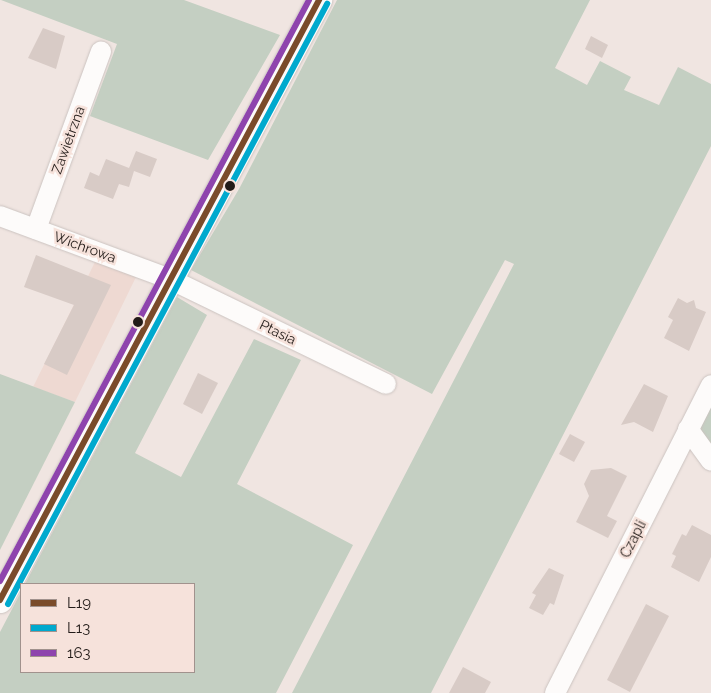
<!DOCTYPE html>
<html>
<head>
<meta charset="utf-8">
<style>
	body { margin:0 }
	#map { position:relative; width:711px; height:693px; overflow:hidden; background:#f0e5e1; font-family:Raleway,sans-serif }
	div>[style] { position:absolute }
	.built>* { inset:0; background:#eed9d2 }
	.green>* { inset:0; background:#c4cfc2 }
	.building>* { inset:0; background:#d8cbc6 }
	.roads { filter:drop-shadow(0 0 1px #cbc3c0) drop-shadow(0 0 1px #cbc3c0) }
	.minor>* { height:20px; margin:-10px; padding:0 10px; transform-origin:10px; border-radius:10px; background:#fdfbfa }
	.major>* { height:25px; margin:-12.5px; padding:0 12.5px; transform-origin:12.5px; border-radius:12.5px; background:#fdfbfa }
	.bus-1>* { height:6px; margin:-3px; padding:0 3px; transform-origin:3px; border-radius:3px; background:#7a4b2a }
	.bus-2>* { height:6px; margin:-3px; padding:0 3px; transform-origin:3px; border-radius:3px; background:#00a9ce }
	.bus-3>* { height:6px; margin:-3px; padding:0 3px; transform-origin:3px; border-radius:3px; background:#8e44ad }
	.dots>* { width:14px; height:14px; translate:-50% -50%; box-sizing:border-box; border:2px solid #f6e2db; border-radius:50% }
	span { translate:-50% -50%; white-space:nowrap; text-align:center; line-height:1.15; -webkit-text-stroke:5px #f6e2db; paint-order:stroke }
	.street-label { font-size:14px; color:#221b18 }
	.legend { position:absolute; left:20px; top:583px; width:175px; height:90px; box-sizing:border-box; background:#f6e2db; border:1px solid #a1928d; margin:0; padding:6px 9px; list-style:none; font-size:15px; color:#221b18 }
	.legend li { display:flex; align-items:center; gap:10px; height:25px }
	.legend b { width:25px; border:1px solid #a1928d }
</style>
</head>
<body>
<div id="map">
	<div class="built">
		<i style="clip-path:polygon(95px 262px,136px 277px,75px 402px,33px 387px)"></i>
	</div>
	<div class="green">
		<i style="clip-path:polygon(1px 0,184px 0,280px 35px,208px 160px,90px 116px,117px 44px)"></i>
		<i style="clip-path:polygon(337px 0,590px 0,555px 68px,587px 85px,600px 61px,631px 77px,624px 90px,659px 105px,678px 67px,711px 84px,711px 146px,431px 693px,292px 693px,514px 264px,505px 260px,432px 394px,191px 270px,239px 189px)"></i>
		<i style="clip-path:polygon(177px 297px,207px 315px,135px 453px,181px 477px,254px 339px,301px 360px,237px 484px,353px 545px,276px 693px,0 693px,0 632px,21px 592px,21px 672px,194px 672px,194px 584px,25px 584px)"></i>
		<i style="clip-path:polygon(0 374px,75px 402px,0 550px)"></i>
		<i style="clip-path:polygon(711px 400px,711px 449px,699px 433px,699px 422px)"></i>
	</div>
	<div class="building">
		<i style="clip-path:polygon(43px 28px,65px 36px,56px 69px,28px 58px)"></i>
		<i style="clip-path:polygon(591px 36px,608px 45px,602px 58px,585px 49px)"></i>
		<i style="clip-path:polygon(136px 151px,157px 159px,150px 177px,134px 171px,129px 187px,119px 184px,113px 199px,84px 188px,90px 172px,99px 176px,106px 159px,129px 168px)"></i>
		<i style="clip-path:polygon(36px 255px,111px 285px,67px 375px,44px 364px,74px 305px,24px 287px)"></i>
		<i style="clip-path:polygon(678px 298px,687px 303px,694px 300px,696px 308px,706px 312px,689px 351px,664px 338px,673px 320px,668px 317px)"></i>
		<i style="clip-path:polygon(198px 373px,218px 383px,202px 414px,183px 404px)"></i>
		<i style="clip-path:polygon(644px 384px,668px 396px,653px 432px,634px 422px,621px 425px)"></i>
		<i style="clip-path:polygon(570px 434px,585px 442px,574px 462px,559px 454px)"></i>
		<i style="clip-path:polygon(611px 468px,627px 476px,607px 516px,617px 521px,608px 538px,576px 522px,589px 496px,584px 484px,591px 470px)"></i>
		<i style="clip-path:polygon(692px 525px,711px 535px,711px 557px,699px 582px,671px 567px,676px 556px,672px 554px,682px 534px,686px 536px)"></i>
		<i style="clip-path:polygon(549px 568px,564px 575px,554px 605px,550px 603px,543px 615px,529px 608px,536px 595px,532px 593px)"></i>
		<i style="clip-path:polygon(646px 604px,669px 616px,630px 692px,607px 680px)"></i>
		<i style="clip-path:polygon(463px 667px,491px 682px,485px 693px,449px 693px)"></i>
	</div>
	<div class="roads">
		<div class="minor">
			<i style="left:0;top:216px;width:181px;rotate:20.3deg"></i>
			<i style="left:170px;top:279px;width:240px;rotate:25.9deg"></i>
			<i style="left:36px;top:229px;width:189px;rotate:-69.9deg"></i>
			<i style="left:688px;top:429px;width:39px;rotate:54deg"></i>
			<i style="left:555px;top:693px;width:345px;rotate:-63.1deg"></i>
		</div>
		<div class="major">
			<i style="left:0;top:600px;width:680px;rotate:-62deg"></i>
		</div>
	</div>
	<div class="bus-1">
		<i style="left:0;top:600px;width:680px;rotate:-62deg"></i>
	</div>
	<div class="bus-2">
		<i style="left:8px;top:604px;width:680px;rotate:-62deg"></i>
	</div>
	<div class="bus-3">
		<i style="left:0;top:581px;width:658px;rotate:-61.99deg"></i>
	</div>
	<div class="dots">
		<i style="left:230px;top:186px;background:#221b18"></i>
		<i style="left:138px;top:322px;background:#221b18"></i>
	</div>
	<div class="street-label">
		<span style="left:68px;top:140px;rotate:-70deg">Zawietrzna</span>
		<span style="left:85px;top:247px;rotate:20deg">Wichrowa</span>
		<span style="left:278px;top:332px;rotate:26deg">Ptasia</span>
		<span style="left:633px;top:539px;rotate:-63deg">Czapli</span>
	</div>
	<ul class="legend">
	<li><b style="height:6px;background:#7a4b2a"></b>L19</li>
	<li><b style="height:6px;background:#00a9ce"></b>L13</li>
	<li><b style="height:6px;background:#8e44ad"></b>163</li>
	</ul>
</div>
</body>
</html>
